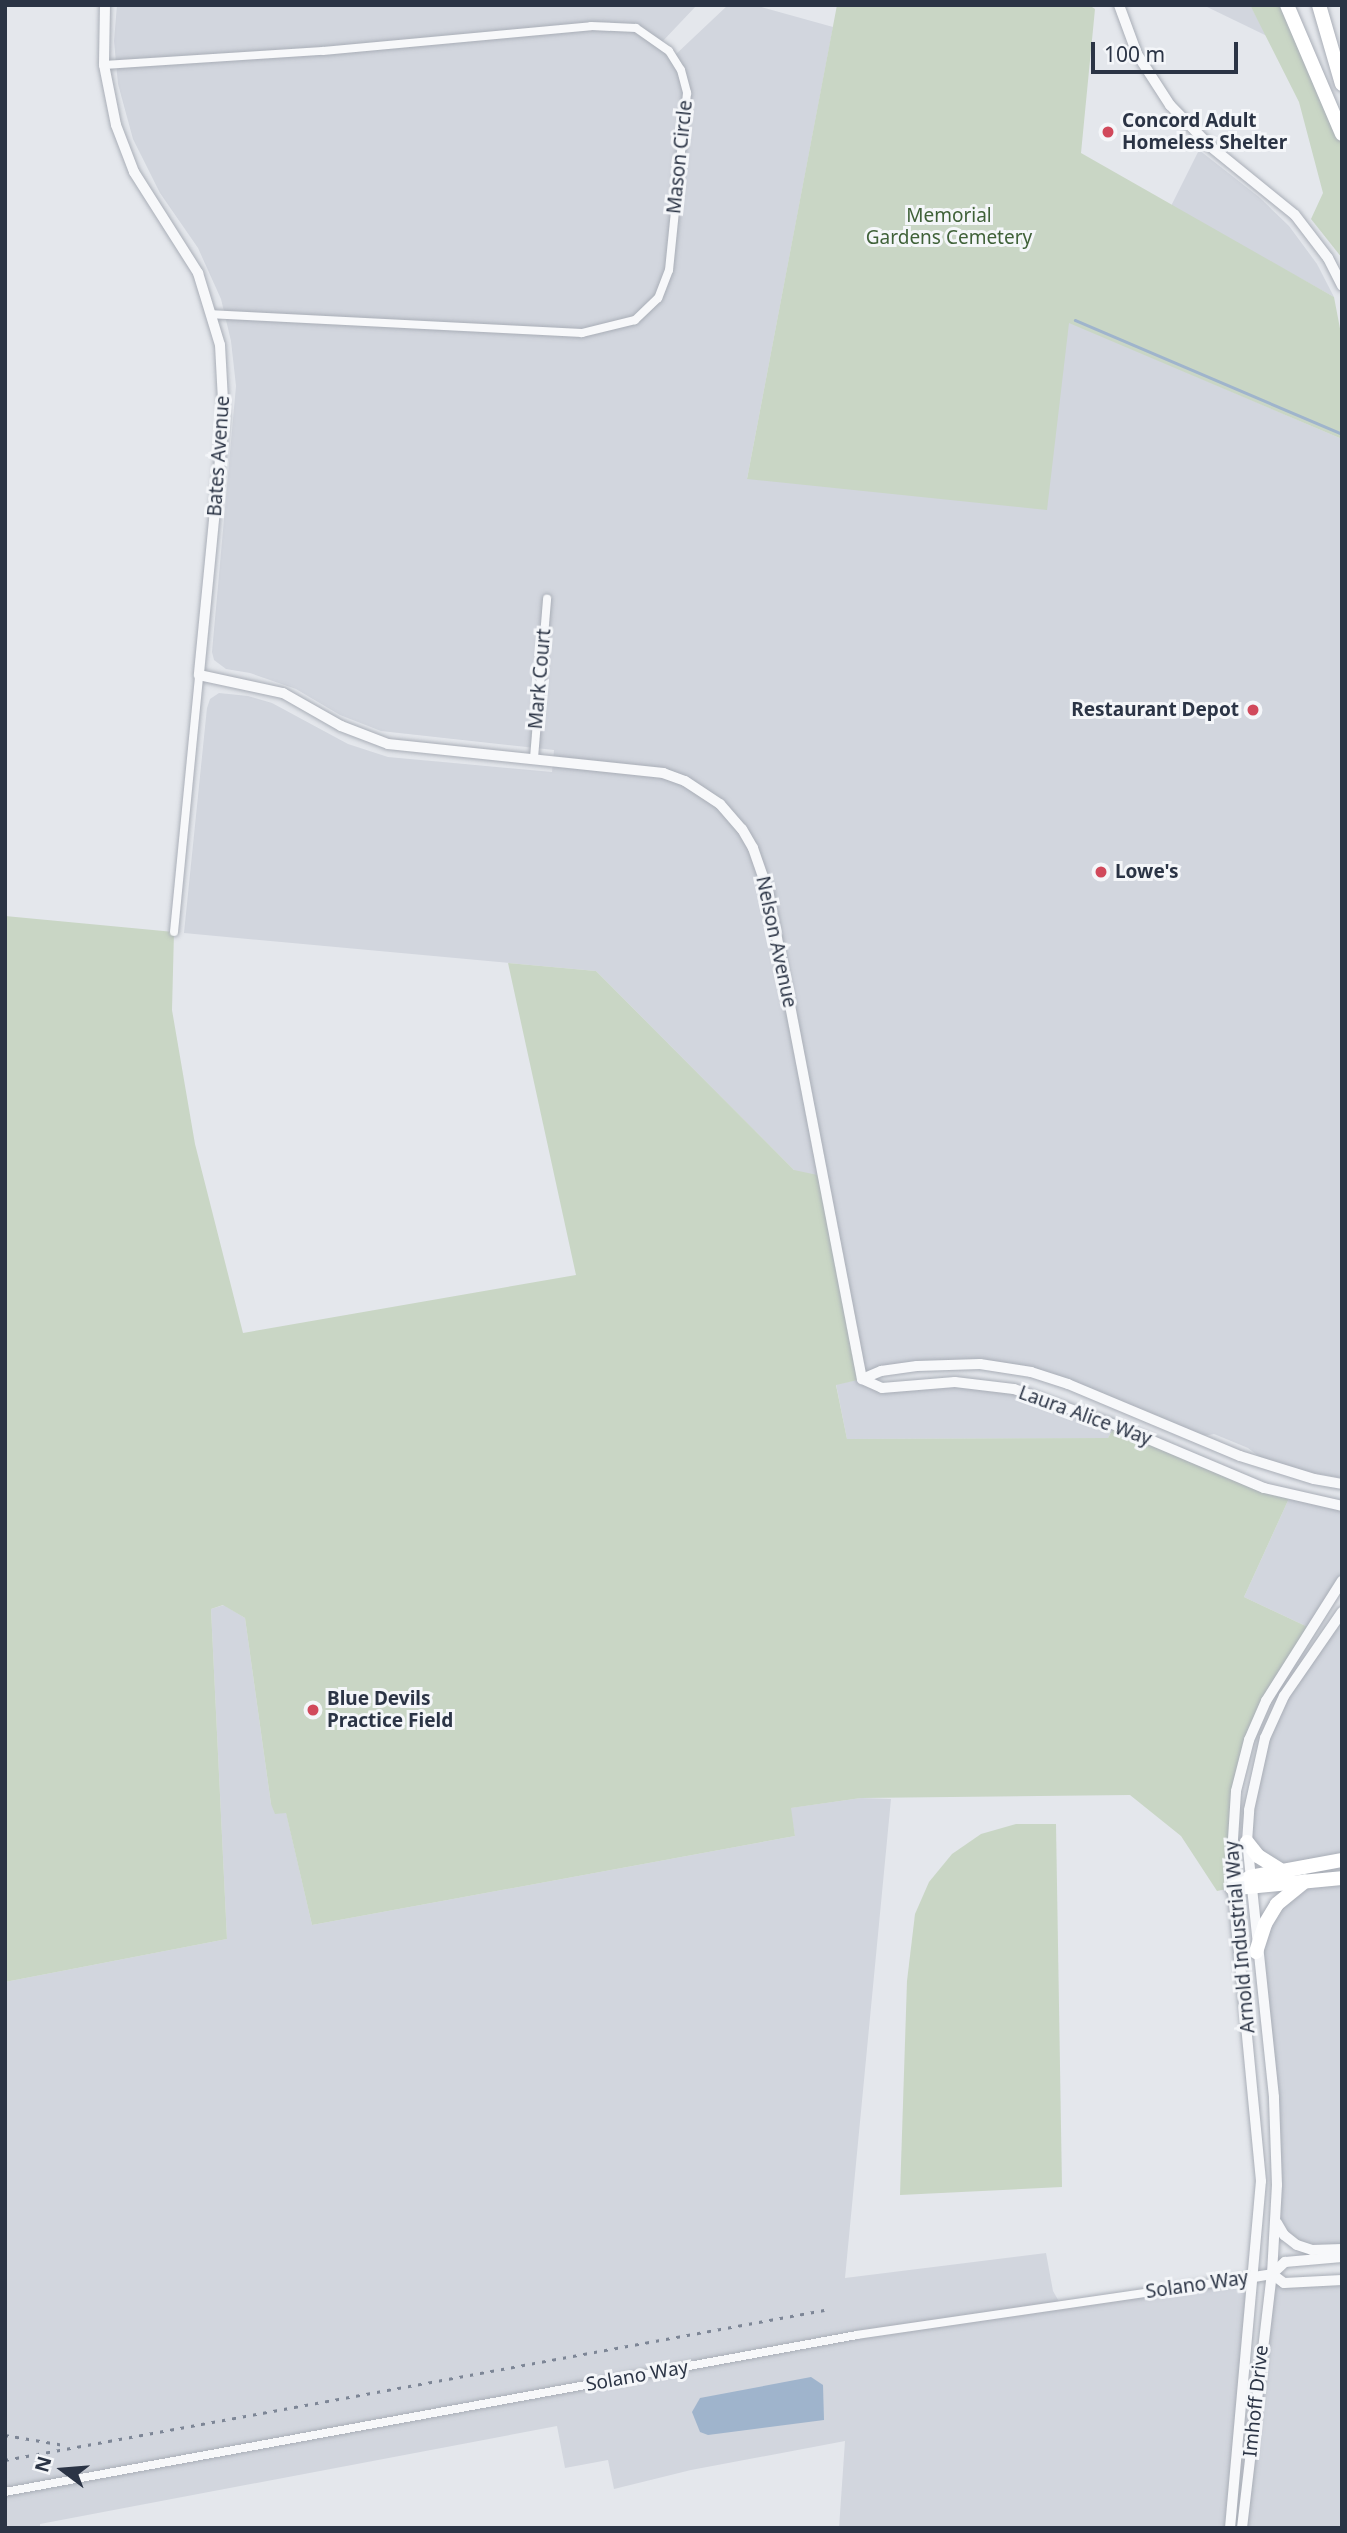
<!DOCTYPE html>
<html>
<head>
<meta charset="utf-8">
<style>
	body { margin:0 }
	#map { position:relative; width:1347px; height:2533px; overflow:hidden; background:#e4e7ec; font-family:"Noto Sans",sans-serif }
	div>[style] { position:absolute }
	.built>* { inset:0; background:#d2d6de }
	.green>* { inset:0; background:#c9d6c5 }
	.water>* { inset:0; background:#9fb4cc }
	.stream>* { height:2.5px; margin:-1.25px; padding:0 1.25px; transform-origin:1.25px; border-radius:1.25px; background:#9fb4cc }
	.roads { filter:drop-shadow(0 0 2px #a9aeb7) drop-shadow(0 0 2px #a9aeb7) }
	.minor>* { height:8px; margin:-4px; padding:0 4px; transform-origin:4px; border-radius:4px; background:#f7f8fa }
	.tertiary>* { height:10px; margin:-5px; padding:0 5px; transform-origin:5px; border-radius:5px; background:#f7f8fa }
	.motorway>* { height:14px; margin:-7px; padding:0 7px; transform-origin:7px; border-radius:7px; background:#fff }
	.rail>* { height:2.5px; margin-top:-1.25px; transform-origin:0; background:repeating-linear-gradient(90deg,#7d8696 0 3.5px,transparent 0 10.5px) }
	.dots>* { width:19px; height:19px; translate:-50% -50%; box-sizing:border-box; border:4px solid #f4f6f9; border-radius:50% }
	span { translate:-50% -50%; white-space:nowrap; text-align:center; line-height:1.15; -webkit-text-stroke:6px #f4f6f9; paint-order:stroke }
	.poi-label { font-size:19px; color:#2b3445; font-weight:700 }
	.left { translate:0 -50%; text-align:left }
	.right { translate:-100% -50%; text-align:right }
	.street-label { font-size:19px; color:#2b3445 }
	.park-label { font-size:19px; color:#3f6138 }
	.frame { position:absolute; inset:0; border:7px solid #2b3445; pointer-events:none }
	.north { position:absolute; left:28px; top:2435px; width:70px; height:70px; -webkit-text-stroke:5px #f4f6f9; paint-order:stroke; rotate:286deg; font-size:19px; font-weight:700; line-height:28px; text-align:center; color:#2b3445 }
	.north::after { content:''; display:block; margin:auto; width:24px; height:32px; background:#2b3445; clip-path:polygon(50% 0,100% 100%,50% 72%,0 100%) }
	.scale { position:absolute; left:1091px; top:42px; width:147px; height:32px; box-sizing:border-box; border:4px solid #2b3445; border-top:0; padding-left:9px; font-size:21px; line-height:24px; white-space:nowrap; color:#2b3445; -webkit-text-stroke:5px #f4f6f9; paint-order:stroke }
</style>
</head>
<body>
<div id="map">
	<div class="built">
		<i style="clip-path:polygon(117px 5px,697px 5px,661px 43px,674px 56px,728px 5px,754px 5px,833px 27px,747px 479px,1069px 322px,1342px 439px,1342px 1478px,1301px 1471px,1261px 1458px,1248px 1448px,1214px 1434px,1192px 1438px,1068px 1384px,980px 1364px,917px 1366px,863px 1379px,882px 1388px,987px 1384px,1115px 1425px,1108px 1438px,847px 1439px,836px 1384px,862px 1379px,794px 1170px,596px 971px,184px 933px,207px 708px,210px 699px,219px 693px,248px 696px,272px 703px,348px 744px,388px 757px,552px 772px,554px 750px,381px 731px,340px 715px,296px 689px,250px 673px,226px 669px,214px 660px,212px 652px,236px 386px,231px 341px,221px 299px,198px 248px,160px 193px,133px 139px,118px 84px,114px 41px)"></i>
		<i style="clip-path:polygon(1203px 5px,1250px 5px,1267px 36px)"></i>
		<i style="clip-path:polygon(1199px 150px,1259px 197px,1289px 226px,1317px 264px,1334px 297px,1171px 206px)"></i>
		<i style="clip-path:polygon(1291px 1494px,1342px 1506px,1342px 1581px,1312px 1629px,1244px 1597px)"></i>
		<i style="clip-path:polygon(224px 1605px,245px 1618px,271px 1804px,286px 1812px,312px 1925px,795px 1836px,790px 1808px,861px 1798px,891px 1799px,845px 2278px,1046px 2253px,1053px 2291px,1061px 2305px,1254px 2277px,1230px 2528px,839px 2528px,845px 2441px,691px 2470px,614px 2489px,608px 2460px,565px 2468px,557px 2426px,40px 2524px,40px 2528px,5px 2528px,5px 1982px,227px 1939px,211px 1609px)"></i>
		<i style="clip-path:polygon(1342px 1612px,1342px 1860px,1279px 1869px,1247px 1842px,1255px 1773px,1284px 1696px)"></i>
		<i style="clip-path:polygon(1342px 1878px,1342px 2249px,1297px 2245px,1276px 2221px,1274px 2097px,1256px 1952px,1292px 1890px)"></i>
		<i style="clip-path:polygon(1272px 2274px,1285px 2283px,1342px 2280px,1342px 2528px,1242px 2528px)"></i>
	</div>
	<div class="green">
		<i style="clip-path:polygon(837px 5px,1089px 5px,1095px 9px,1081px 153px,1334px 297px,1342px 339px,1342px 439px,1069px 323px,1047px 510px,747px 479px)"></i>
		<i style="clip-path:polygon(1250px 5px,1287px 5px,1342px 134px,1342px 258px,1311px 219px,1323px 193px,1299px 102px)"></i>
		<i style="clip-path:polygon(5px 916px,174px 932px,172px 1010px,195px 1144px,243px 1333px,576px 1275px,508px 963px,596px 971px,794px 1170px,822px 1176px,862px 1379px,836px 1385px,847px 1439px,1108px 1438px,1115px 1425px,1291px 1494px,1244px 1597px,1312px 1629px,1266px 1701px,1236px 1791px,1232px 1888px,1217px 1891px,1181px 1836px,1130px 1795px,861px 1798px,791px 1808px,795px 1836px,312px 1925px,286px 1813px,275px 1814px,271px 1804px,245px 1618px,223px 1605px,211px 1609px,227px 1939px,5px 1982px)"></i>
		<i style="clip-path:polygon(1016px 1824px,1056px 1824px,1062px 2187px,900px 2195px,907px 1981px,915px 1914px,929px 1882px,952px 1854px,981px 1834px)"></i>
	</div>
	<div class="water">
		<i style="clip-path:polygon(811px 2377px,823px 2385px,824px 2420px,708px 2435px,700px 2432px,692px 2412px,700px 2398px)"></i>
	</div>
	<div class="stream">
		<i style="left:1075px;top:320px;width:290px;rotate:23.1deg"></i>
	</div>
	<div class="roads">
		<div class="minor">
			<i style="left:104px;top:65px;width:219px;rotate:-3.7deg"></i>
			<i style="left:323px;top:51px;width:269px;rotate:-5.3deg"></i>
			<i style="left:591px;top:26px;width:45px;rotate:2.5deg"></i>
			<i style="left:636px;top:28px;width:40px;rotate:34.9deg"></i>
			<i style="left:669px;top:51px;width:22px;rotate:58deg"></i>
			<i style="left:681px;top:70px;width:24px;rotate:75deg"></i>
			<i style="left:687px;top:93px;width:178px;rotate:95.8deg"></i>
			<i style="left:669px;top:270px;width:30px;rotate:111deg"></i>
			<i style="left:658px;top:298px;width:32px;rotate:136deg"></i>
			<i style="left:635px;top:320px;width:55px;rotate:166.2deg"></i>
			<i style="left:582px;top:333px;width:370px;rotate:-177.1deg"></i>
			<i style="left:534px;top:758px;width:160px;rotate:-85.3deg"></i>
			<i style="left:174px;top:932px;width:258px;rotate:-84.4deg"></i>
			<i style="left:5px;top:2492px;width:866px;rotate:-10.44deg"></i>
			<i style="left:857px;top:2335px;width:401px;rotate:-8.3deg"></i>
		</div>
		<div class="tertiary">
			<i style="left:105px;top:5px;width:60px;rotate:91deg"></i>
			<i style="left:104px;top:65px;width:61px;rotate:78.7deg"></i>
			<i style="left:116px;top:125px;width:50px;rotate:69deg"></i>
			<i style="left:134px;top:172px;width:120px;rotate:57.6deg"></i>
			<i style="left:198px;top:273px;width:75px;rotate:73deg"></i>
			<i style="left:220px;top:345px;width:73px;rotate:86.9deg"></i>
			<i style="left:224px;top:418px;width:258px;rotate:95.6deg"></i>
			<i style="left:199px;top:675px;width:86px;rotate:12.1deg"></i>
			<i style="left:283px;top:693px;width:67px;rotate:29.6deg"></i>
			<i style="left:341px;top:726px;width:50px;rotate:21deg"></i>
			<i style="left:388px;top:744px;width:277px;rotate:6deg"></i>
			<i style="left:663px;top:773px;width:23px;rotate:20deg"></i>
			<i style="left:685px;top:781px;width:42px;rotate:33.3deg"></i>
			<i style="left:720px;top:804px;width:33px;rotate:49deg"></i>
			<i style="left:742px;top:829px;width:22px;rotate:60deg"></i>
			<i style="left:753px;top:848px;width:46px;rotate:70.8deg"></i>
			<i style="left:768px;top:891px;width:497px;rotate:79.1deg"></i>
			<i style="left:1119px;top:5px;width:52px;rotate:69.8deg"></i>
			<i style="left:1137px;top:54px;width:61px;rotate:57.1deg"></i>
			<i style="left:1170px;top:105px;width:57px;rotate:45.7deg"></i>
			<i style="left:1210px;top:146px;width:109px;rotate:39.1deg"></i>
			<i style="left:1295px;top:215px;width:54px;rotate:52.5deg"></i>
			<i style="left:1328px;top:258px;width:31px;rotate:63deg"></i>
			<i style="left:862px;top:1379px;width:22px;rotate:24deg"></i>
			<i style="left:882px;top:1388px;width:73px;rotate:-4.7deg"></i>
			<i style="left:955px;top:1382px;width:59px;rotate:6.8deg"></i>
			<i style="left:1014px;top:1389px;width:107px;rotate:19.6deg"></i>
			<i style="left:1115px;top:1425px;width:162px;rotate:22.9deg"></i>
			<i style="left:1264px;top:1488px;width:80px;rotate:13deg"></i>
			<i style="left:862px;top:1379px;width:21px;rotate:-23deg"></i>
			<i style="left:881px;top:1371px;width:36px;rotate:-8deg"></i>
			<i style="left:917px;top:1366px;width:63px;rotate:-1.8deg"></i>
			<i style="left:980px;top:1364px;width:52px;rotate:8.9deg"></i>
			<i style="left:1031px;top:1372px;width:39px;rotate:18deg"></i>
			<i style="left:1068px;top:1384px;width:186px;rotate:22.7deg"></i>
			<i style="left:1240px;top:1456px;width:77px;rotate:17.3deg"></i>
			<i style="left:1314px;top:1479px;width:28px;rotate:10deg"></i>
			<i style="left:1277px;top:2223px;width:14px;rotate:60deg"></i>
			<i style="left:1284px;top:2235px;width:16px;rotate:38deg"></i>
			<i style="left:1297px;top:2245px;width:16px;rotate:18deg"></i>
			<i style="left:1312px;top:2250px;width:30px;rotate:-2deg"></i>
			<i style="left:1272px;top:2274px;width:15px;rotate:37deg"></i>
			<i style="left:1284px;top:2283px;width:58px;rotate:-3deg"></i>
			<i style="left:1254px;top:2277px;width:18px;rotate:-9deg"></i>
			<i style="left:1272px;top:2274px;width:18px;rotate:-43deg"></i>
			<i style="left:1285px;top:2262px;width:57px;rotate:-5deg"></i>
			<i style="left:1230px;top:2528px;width:348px;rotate:-84.9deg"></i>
			<i style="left:1261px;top:2181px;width:311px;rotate:-95.5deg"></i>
			<i style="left:1231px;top:1871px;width:80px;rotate:-86.4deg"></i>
			<i style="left:1236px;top:1791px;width:53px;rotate:-75.7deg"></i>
			<i style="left:1249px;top:1740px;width:43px;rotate:-66.4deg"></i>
			<i style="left:1266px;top:1701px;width:142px;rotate:-57.7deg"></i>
			<i style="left:1242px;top:2528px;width:256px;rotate:-83.3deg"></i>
			<i style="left:1272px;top:2274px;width:89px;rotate:-86.8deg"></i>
			<i style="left:1277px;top:2185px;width:88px;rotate:-92deg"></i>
			<i style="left:1274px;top:2097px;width:256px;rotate:-96deg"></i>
			<i style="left:1247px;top:1842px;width:32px;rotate:-86deg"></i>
			<i style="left:1249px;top:1810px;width:74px;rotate:-77.5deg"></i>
			<i style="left:1265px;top:1738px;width:46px;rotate:-65.7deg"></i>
			<i style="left:1284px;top:1696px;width:102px;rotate:-55.4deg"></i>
		</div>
		<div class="motorway">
			<i style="left:1287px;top:5px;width:140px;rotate:66.9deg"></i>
			<i style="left:1319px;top:5px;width:82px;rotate:73.8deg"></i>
			<i style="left:1247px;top:1842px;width:18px;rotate:52deg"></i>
			<i style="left:1258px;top:1856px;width:25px;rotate:32deg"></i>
			<i style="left:1232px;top:1888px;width:21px;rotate:-31deg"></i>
			<i style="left:1250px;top:1877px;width:94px;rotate:-10.5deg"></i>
			<i style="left:1237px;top:1888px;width:105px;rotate:-5.4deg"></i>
			<i style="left:1256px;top:1952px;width:29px;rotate:-72deg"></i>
			<i style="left:1265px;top:1924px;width:23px;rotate:-59deg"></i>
			<i style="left:1277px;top:1904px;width:36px;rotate:-39deg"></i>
		</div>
	</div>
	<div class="rail">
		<i style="left:5px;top:2435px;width:60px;rotate:9.6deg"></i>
		<i style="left:5px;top:2460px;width:833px;rotate:-10.38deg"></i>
	</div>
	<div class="dots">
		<i style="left:1108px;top:132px;background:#d1495b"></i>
		<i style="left:1253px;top:710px;background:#d1495b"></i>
		<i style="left:1101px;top:872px;background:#d1495b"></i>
		<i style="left:313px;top:1710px;background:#d1495b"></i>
	</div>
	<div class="poi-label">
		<span class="left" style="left:1122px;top:132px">Concord Adult<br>Homeless Shelter</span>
		<span class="right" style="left:1239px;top:710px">Restaurant Depot</span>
		<span class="left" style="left:1115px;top:872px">Lowe's</span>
		<span class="left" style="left:327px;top:1710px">Blue Devils<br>Practice Field</span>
	</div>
	<div class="street-label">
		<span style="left:680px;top:157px;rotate:-84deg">Mason Circle</span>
		<span style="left:219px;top:456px;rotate:-86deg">Bates Avenue</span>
		<span style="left:540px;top:679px;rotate:-85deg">Mark Court</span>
		<span style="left:776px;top:942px;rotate:78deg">Nelson Avenue</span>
		<span style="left:1085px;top:1416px;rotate:20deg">Laura Alice Way</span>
		<span style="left:1240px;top:1937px;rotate:-95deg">Arnold Industrial Way</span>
		<span style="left:1197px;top:2285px;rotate:-8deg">Solano Way</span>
		<span style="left:637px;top:2376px;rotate:-10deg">Solano Way</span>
		<span style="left:1256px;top:2401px;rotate:-84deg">Imhoff Drive</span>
	</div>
	<div class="park-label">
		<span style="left:949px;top:227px">Memorial<br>Gardens Cemetery</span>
	</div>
	<div class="frame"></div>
	<div class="north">N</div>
	<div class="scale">100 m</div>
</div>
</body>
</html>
